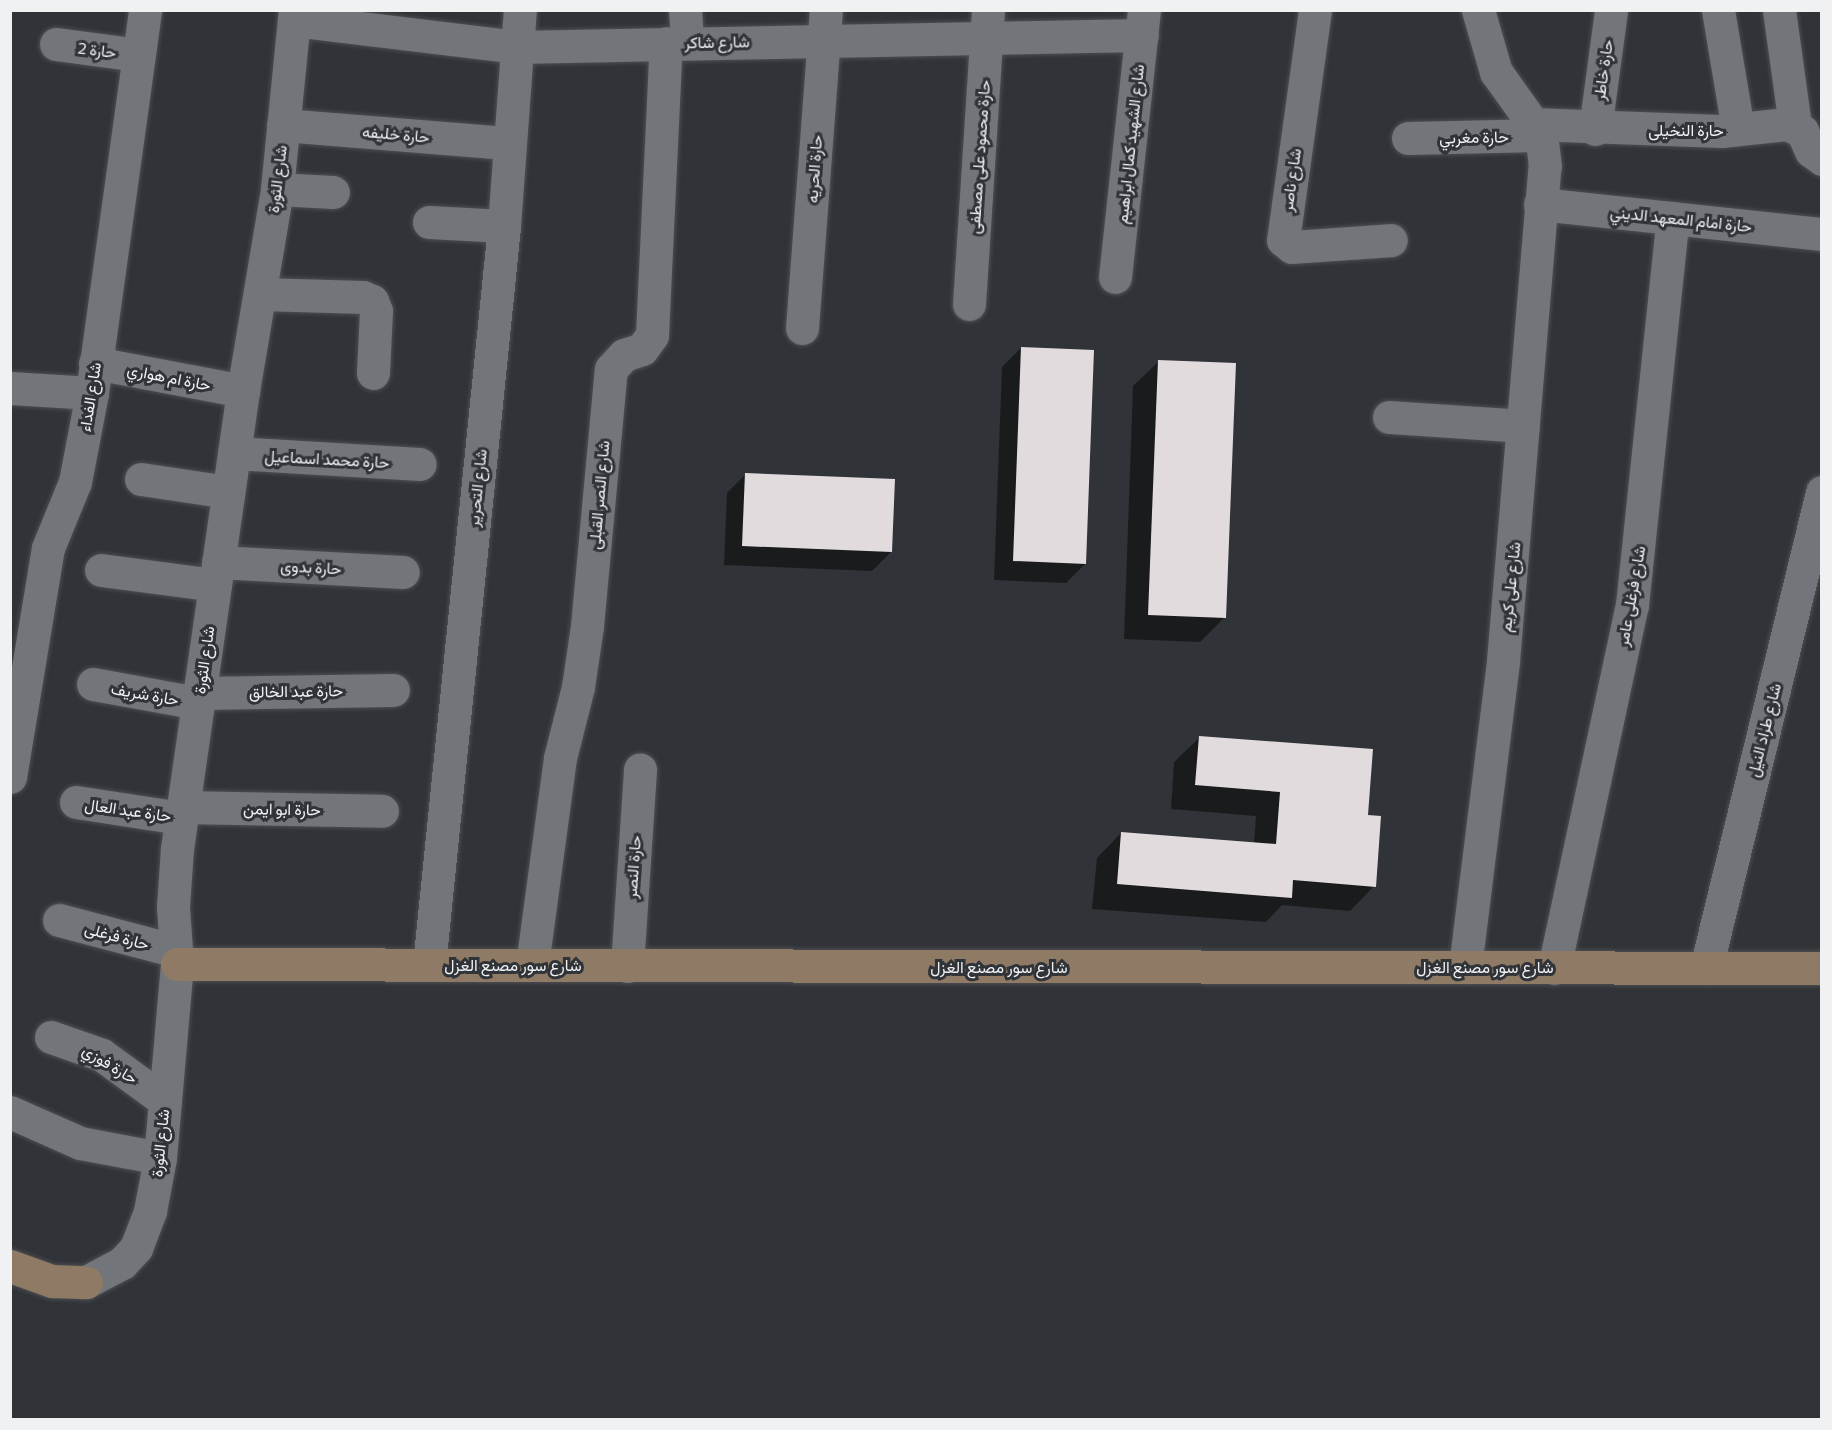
<!DOCTYPE html>
<html>
<head>
<meta charset="utf-8">
<style>
	body { margin:0 }
	#map { position:relative; width:1832px; height:1430px; overflow:hidden; background:#303337; font-family:Commissioner,Vazirmatn,sans-serif }
	div>[style] { position:absolute }
	.shadow>* { inset:0; background:#0007 }
	.building>* { inset:0; background:#e1dbde }
	.roads { filter:drop-shadow(0 0 2px #4c4e51) drop-shadow(0 0 2px #4c4e51) }
	.street>* { height:33px; margin:-16.5px; padding:0 16.5px; transform-origin:16.5px; border-radius:16.5px; background:#72757a }
	.secondary>* { height:33px; margin:-16.5px; padding:0 16.5px; transform-origin:16.5px; border-radius:16.5px; background:#8e7a65 }
	span { translate:-50% -50%; white-space:nowrap; text-align:center; line-height:1.15; -webkit-text-stroke:6px #303337; paint-order:stroke }
	.street-label { font-size:16px; color:#eff1f3 }
	.frame { position:absolute; inset:0; border:12px solid #eff1f3; pointer-events:none }
</style>
</head>
<body>
<div id="map">
	<div class="shadow">
		<i style="clip-path:polygon(1021px 348px,1085px 564px,1066px 583px,994px 580px,1002px 367px)"></i>
		<i style="clip-path:polygon(1158px 362px,1225px 617px,1200px 642px,1124px 639px,1133px 386px)"></i>
		<i style="clip-path:polygon(746px 474px,891px 552px,872px 571px,724px 565px,727px 493px)"></i>
		<i style="clip-path:polygon(1199px 738px,1367px 816px,1374px 886px,1350px 911px,1282px 905px,1266px 922px,1092px 909px,1097px 858px,1121px 833px,1254px 844px,1256px 816px,1171px 809px,1174px 762px)"></i>
	</div>
	<div class="building">
		<i style="clip-path:polygon(1021px 347px,1094px 350px,1086px 564px,1013px 561px)"></i>
		<i style="clip-path:polygon(1158px 360px,1236px 363px,1226px 618px,1148px 615px)"></i>
		<i style="clip-path:polygon(745px 473px,895px 479px,892px 552px,742px 546px)"></i>
		<i style="clip-path:polygon(1199px 736px,1373px 749px,1368px 815px,1381px 816px,1376px 887px,1293px 880px,1292px 898px,1117px 884px,1121px 832px,1276px 844px,1280px 792px,1195px 785px)"></i>
	</div>
	<div class="roads">
		<div class="street">
			<i style="left:685px;top:10px;width:32px;rotate:86deg"></i>
			<i style="left:1315px;top:10px;width:232px;rotate:97.9deg"></i>
			<i style="left:1283px;top:240px;width:11px;rotate:38deg"></i>
			<i style="left:1292px;top:247px;width:99px;rotate:-4deg"></i>
			<i style="left:1718px;top:10px;width:121px;rotate:80.5deg"></i>
			<i style="left:1779px;top:10px;width:117px;rotate:82.1deg"></i>
			<i style="left:294px;top:20px;width:224px;rotate:6.9deg"></i>
			<i style="left:516px;top:47px;width:626px;rotate:-1.1deg"></i>
			<i style="left:56px;top:44px;width:83px;rotate:7.6deg"></i>
			<i style="left:1532px;top:124px;width:189px;rotate:2.1deg"></i>
			<i style="left:1721px;top:131px;width:66px;rotate:-6.1deg"></i>
			<i style="left:1787px;top:124px;width:17px;rotate:25deg"></i>
			<i style="left:1802px;top:131px;width:22px;rotate:66deg"></i>
			<i style="left:1811px;top:151px;width:14px;rotate:36deg"></i>
			<i style="left:283px;top:125px;width:227px;rotate:4.6deg"></i>
			<i style="left:1595px;top:129px;width:120px;rotate:-82.3deg"></i>
			<i style="left:1408px;top:138px;width:133px;rotate:-1.3deg"></i>
			<i style="left:277px;top:189px;width:56px;rotate:3.1deg"></i>
			<i style="left:1540px;top:204px;width:284px;rotate:6.1deg"></i>
			<i style="left:429px;top:222px;width:75px;rotate:3.1deg"></i>
			<i style="left:1115px;top:277px;width:269px;rotate:-83.8deg"></i>
			<i style="left:261px;top:294px;width:102px;rotate:1.7deg"></i>
			<i style="left:363px;top:297px;width:10px;rotate:24deg"></i>
			<i style="left:372px;top:301px;width:11px;rotate:68deg"></i>
			<i style="left:376px;top:311px;width:62px;rotate:92.8deg"></i>
			<i style="left:969px;top:304px;width:295px;rotate:-86.3deg"></i>
			<i style="left:802px;top:328px;width:319px;rotate:-85.7deg"></i>
			<i style="left:95px;top:363px;width:151px;rotate:10.7deg"></i>
			<i style="left:10px;top:388px;width:82px;rotate:3.5deg"></i>
			<i style="left:1389px;top:417px;width:134px;rotate:3.8deg"></i>
			<i style="left:234px;top:453px;width:186px;rotate:3.4deg"></i>
			<i style="left:141px;top:479px;width:88px;rotate:8.5deg"></i>
			<i style="left:218px;top:562px;width:185px;rotate:3.1deg"></i>
			<i style="left:101px;top:570px;width:115px;rotate:7.5deg"></i>
			<i style="left:93px;top:684px;width:107px;rotate:10.3deg"></i>
			<i style="left:199px;top:693px;width:194px;rotate:-0.9deg"></i>
			<i style="left:10px;top:777px;width:232px;rotate:-80.6deg"></i>
			<i style="left:48px;top:548px;width:71px;rotate:-67.8deg"></i>
			<i style="left:75px;top:482px;width:91px;rotate:-79.2deg"></i>
			<i style="left:92px;top:393px;width:387px;rotate:-82.1deg"></i>
			<i style="left:76px;top:802px;width:105px;rotate:8.7deg"></i>
			<i style="left:182px;top:807px;width:200px;rotate:1.1deg"></i>
			<i style="left:59px;top:920px;width:121px;rotate:14.8deg"></i>
			<i style="left:429px;top:965px;width:743px;rotate:-84.2deg"></i>
			<i style="left:504px;top:226px;width:217px;rotate:-85.8deg"></i>
			<i style="left:532px;top:965px;width:209px;rotate:-82.3deg"></i>
			<i style="left:560px;top:758px;width:73px;rotate:-75.8deg"></i>
			<i style="left:578px;top:687px;width:62px;rotate:-81.6deg"></i>
			<i style="left:587px;top:626px;width:258px;rotate:-84.7deg"></i>
			<i style="left:611px;top:369px;width:19px;rotate:-47deg"></i>
			<i style="left:624px;top:355px;width:19px;rotate:-18deg"></i>
			<i style="left:642px;top:349px;width:17px;rotate:-54deg"></i>
			<i style="left:652px;top:335px;width:292px;rotate:-87.3deg"></i>
			<i style="left:627px;top:966px;width:197px;rotate:-86.2deg"></i>
			<i style="left:1465px;top:967px;width:308px;rotate:-82.9deg"></i>
			<i style="left:1503px;top:661px;width:497px;rotate:-85.2deg"></i>
			<i style="left:1545px;top:166px;width:31px;rotate:-97deg"></i>
			<i style="left:1541px;top:135px;width:77px;rotate:-125.5deg"></i>
			<i style="left:1496px;top:72px;width:65px;rotate:-106.2deg"></i>
			<i style="left:1554px;top:968px;width:371px;rotate:-77.9deg"></i>
			<i style="left:1632px;top:605px;width:389px;rotate:-84deg"></i>
			<i style="left:1706px;top:968px;width:490px;rotate:-76.3deg"></i>
			<i style="left:51px;top:1037px;width:54px;rotate:19.4deg"></i>
			<i style="left:102px;top:1055px;width:78px;rotate:36.1deg"></i>
			<i style="left:10px;top:1112px;width:77px;rotate:23.9deg"></i>
			<i style="left:80px;top:1143px;width:81px;rotate:10.6deg"></i>
			<i style="left:86px;top:1282px;width:41px;rotate:-27.8deg"></i>
			<i style="left:122px;top:1263px;width:21px;rotate:-47deg"></i>
			<i style="left:136px;top:1248px;width:40px;rotate:-69deg"></i>
			<i style="left:150px;top:1211px;width:54px;rotate:-79.3deg"></i>
			<i style="left:160px;top:1158px;width:195px;rotate:-85deg"></i>
			<i style="left:177px;top:964px;width:57px;rotate:-94deg"></i>
			<i style="left:173px;top:907px;width:58px;rotate:-86.1deg"></i>
			<i style="left:177px;top:849px;width:463px;rotate:-81.8deg"></i>
			<i style="left:243px;top:391px;width:205px;rotate:-80.4deg"></i>
			<i style="left:277px;top:189px;width:180px;rotate:-84.3deg"></i>
		</div>
		<div class="secondary">
			<i style="left:177px;top:964px;width:1645px;rotate:0.14deg"></i>
			<i style="left:10px;top:1266px;width:45px;rotate:19.7deg"></i>
			<i style="left:52px;top:1281px;width:34px;rotate:2deg"></i>
		</div>
	</div>
	<div class="street-label">
		<span style="left:717px;top:42px;rotate:-1deg">شارع شاكر</span>
		<span style="left:97px;top:50px;rotate:7deg">حارة 2</span>
		<span style="left:1603px;top:70px;rotate:-82deg">حارة خاطر</span>
		<span style="left:1686px;top:130px">حارة النخيلى</span>
		<span style="left:396px;top:134px;rotate:5deg">حارة خليفه</span>
		<span style="left:1474px;top:137px;rotate:-1deg">حارة مغربي</span>
		<span style="left:1130px;top:144px;rotate:-84deg">شارع الشهيد كمال ابراهيم</span>
		<span style="left:979px;top:157px;rotate:-86deg">حارة محمود على مصطفى</span>
		<span style="left:814px;top:169px;rotate:-86deg">حارة الحريه</span>
		<span style="left:277px;top:179px;rotate:-83deg">شارع الثورة</span>
		<span style="left:1291px;top:180px;rotate:-82deg">شارع ناصر</span>
		<span style="left:1681px;top:219px;rotate:6deg">حارة امام المعهد الديني</span>
		<span style="left:169px;top:377px;rotate:11deg">حارة ام هواري</span>
		<span style="left:90px;top:397px;rotate:-81deg">شارع الفداء</span>
		<span style="left:327px;top:459px;rotate:3deg">حارة محمد اسماعيل</span>
		<span style="left:477px;top:488px;rotate:-84deg">شارع التحرير</span>
		<span style="left:599px;top:495px;rotate:-85deg">شارع النصر القبلى</span>
		<span style="left:311px;top:567px;rotate:3deg">حارة بدوى</span>
		<span style="left:1510px;top:587px;rotate:-84deg">شارع على كريم</span>
		<span style="left:1631px;top:596px;rotate:-80deg">شارع فرغلى عامر</span>
		<span style="left:204px;top:660px;rotate:-82deg">شارع الثورة</span>
		<span style="left:296px;top:691px;rotate:-1deg">حارة عبد الخالق</span>
		<span style="left:145px;top:694px;rotate:10deg">حارة شريف</span>
		<span style="left:1764px;top:730px;rotate:-76deg">شارع طراد النيل</span>
		<span style="left:282px;top:809px;rotate:1deg">حارة ابو ايمن</span>
		<span style="left:128px;top:810px;rotate:8deg">حارة عبد العال</span>
		<span style="left:633px;top:867px;rotate:-86deg">حارة النصر</span>
		<span style="left:117px;top:936px;rotate:15deg">حارة فرغلى</span>
		<span style="left:513px;top:965px">شارع سور مصنع الغزل</span>
		<span style="left:999px;top:967px">شارع سور مصنع الغزل</span>
		<span style="left:1485px;top:967px">شارع سور مصنع الغزل</span>
		<span style="left:110px;top:1064px;rotate:31deg">حارة فوزي</span>
		<span style="left:160px;top:1143px;rotate:-84deg">شارع الثورة</span>
	</div>
	<div class="frame"></div>
</div>
</body>
</html>
